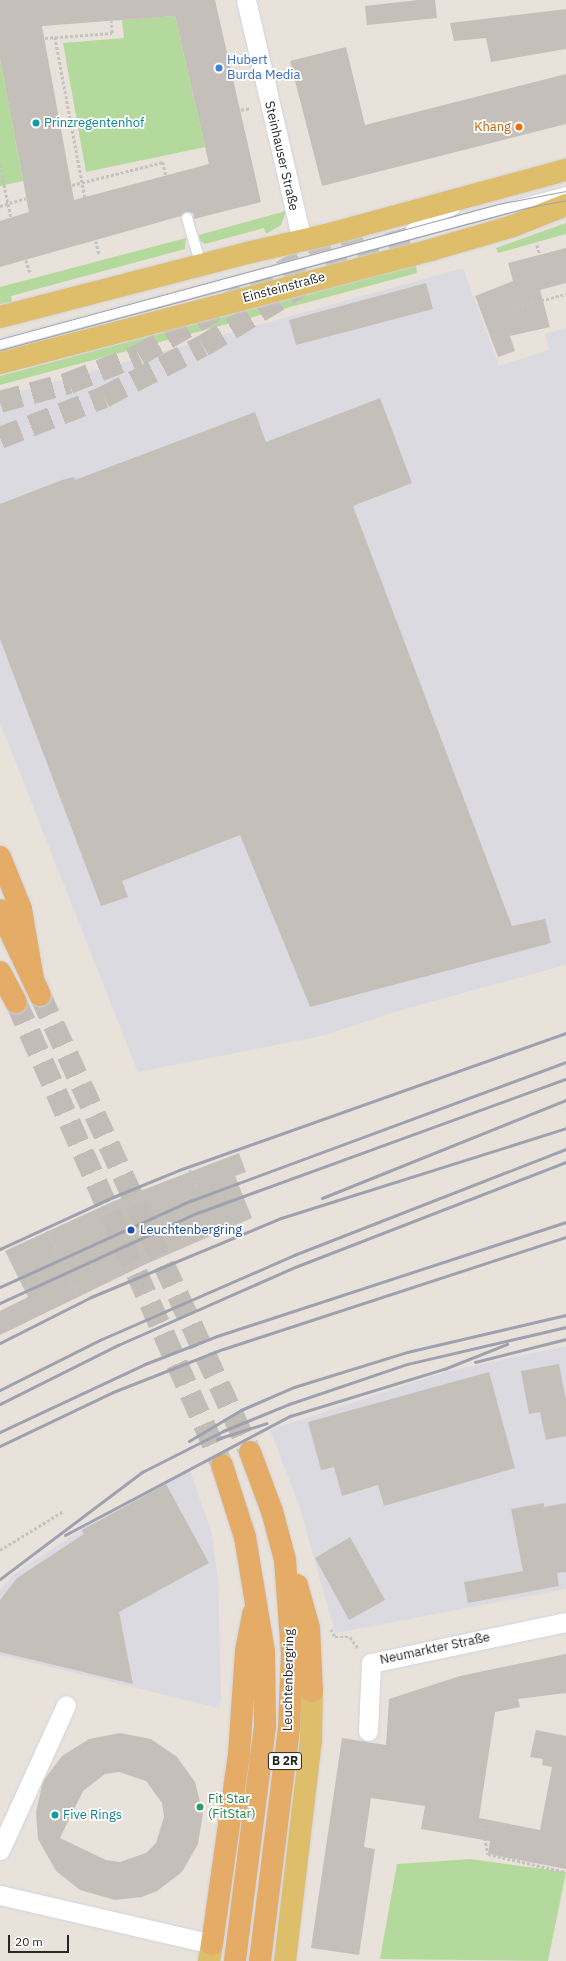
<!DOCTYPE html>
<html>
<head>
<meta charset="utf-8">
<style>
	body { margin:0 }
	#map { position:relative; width:566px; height:1961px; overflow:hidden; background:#e8e2da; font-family:"IBM Plex Sans",sans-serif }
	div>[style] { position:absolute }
	.industrial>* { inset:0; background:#dcdae1 }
	.green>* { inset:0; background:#b4d99d }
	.building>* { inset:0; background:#c4c0b9 }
	.trunk-tunnel>* { height:22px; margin-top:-11px; transform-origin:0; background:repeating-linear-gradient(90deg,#c1bdb6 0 22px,transparent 0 33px) }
	.path>* { height:2.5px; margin-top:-1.25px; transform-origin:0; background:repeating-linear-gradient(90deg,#c3c3c3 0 3px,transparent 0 5px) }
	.roads { filter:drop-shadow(0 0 1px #d0d3df) drop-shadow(0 0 1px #d0d3df) }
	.service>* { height:10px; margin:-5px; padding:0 5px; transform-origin:5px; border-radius:5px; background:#fff }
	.minor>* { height:19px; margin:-9.5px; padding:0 9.5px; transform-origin:9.5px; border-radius:9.5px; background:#fff }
	.primary>* { height:22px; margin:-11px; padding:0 11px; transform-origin:11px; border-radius:11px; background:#debe6a }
	.trunk>* { height:22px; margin:-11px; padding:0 11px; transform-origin:11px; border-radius:11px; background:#e4ac67 }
	.tram>* { height:1px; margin:-0.5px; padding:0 0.5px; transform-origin:0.5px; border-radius:0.5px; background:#9ea1af }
	.rail>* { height:3px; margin:-1.5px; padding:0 1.5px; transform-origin:1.5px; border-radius:1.5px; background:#9ea1af }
	.dots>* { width:11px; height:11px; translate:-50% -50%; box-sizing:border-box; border:2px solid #fff; border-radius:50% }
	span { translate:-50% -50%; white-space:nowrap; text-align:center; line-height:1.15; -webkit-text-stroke:3.5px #fff; paint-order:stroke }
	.shield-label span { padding:1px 3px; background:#fff; border:1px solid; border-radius:3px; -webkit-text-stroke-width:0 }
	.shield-label { font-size:12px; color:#272727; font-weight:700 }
	.shop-label { font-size:13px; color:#366cbe }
	.left { translate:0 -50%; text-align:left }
	.culture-label { font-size:13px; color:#0d838f }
	.food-label { font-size:13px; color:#c56008 }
	.right { translate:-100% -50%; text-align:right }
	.street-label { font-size:13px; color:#272727 }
	.transit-label { font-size:13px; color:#164399 }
	.leisure-label { font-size:13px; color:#27864d }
	.scale { position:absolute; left:8px; top:1935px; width:61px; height:18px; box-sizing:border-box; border:2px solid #272727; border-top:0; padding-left:5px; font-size:12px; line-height:14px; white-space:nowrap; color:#272727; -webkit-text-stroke:3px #fff; paint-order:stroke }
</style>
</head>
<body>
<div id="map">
	<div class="industrial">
		<i style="clip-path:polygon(463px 268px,499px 366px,549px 350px,545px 334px,566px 328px,566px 965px,401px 1010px,322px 1036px,138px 1072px,0 723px,0 397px)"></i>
		<i style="clip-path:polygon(566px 1346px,566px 1589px,335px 1633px,299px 1505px,270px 1430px,445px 1372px)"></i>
		<i style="clip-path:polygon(190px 1470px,211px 1531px,218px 1579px,221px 1697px,219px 1708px,0 1655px,0 1590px,14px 1574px,82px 1529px)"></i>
	</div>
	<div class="green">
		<i style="clip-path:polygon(175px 16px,205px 147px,86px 172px,63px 43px,124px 38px,122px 20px)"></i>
		<i style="clip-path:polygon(0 59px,23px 181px,0 186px)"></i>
		<i style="clip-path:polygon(286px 211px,281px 225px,266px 234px,264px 228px,205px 244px,200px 241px,199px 235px)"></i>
		<i style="clip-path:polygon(566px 223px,566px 234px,498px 253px,496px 248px)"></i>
		<i style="clip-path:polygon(186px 238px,185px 249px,11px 296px,12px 302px,0 304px,0 287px)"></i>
		<i style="clip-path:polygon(416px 265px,417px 273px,0 385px,0 376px)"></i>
		<i style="clip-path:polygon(470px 1859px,566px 1872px,548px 1961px,380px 1959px,397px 1864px)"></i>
	</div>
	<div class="building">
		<i style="clip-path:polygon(evenodd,0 0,215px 0,261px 202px,194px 219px,193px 213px,186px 212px,181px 216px,0 267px,0 221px,29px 212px,0 59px,0 0,175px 16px,209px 164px,74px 200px,42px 26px,175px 16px)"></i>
		<i style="clip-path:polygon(418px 0,435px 0,437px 18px,367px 25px,365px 6px)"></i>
		<i style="clip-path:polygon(566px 9px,566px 49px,491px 62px,486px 38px,454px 41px,450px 23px)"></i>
		<i style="clip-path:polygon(346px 47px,365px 125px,566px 74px,566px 124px,322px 186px,290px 61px)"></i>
		<i style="clip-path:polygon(566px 248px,566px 283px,540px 290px,550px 327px,510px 336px,515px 351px,498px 357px,475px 296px,513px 281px,508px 263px)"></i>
		<i style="clip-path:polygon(426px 283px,433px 309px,296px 345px,289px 320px)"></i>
		<i style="clip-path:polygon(380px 398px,412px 483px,353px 506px,512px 926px,545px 919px,551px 943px,310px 1007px,240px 835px,122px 881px,128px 897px,101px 906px,0 639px,0 504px,62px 480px,74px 477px,75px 480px,255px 412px,266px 442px)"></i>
		<i style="clip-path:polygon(239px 1153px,246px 1172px,235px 1176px,252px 1218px,144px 1265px,0 1335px,0 1311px,28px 1297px,5px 1251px,114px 1201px)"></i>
		<i style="clip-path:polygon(559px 1364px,566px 1400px,566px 1436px,546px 1440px,540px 1412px,529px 1414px,521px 1371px)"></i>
		<i style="clip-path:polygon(489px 1372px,515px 1468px,384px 1506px,378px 1485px,342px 1496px,334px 1467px,321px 1470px,308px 1422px)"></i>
		<i style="clip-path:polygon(166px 1484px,209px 1563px,119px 1612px,133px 1684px,0 1652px,0 1600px,17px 1578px,84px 1534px,82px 1530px)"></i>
		<i style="clip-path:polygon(544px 1503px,544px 1507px,566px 1503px,566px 1572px,557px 1573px,559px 1586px,468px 1603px,464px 1582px,523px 1571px,511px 1509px)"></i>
		<i style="clip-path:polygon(350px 1537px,385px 1600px,349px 1620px,315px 1558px)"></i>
		<i style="clip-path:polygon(566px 1654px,566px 1693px,518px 1699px,520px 1707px,495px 1712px,479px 1818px,540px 1830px,552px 1767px,542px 1765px,543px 1759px,530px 1757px,536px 1730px,566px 1736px,566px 1869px,488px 1854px,490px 1841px,421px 1829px,425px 1806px,371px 1798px,364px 1847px,375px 1849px,359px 1955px,311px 1948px,342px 1738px,386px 1745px,389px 1699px,460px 1676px)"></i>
		<i style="clip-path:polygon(evenodd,120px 1733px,151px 1739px,177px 1757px,195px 1782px,203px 1813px,198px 1844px,182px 1872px,157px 1891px,142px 1897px,115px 1900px,80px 1890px,56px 1871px,38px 1839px,36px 1812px,43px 1781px,62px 1756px,89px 1739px,120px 1733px,119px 1772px,146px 1781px,162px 1803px,164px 1817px,156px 1843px,146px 1853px,120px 1862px,106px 1860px,60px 1838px,83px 1791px,105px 1774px,119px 1772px)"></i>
	</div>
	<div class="trunk-tunnel">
		<i style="left:328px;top:270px;width:65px;rotate:-23.4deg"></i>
		<i style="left:388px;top:244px;width:26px;rotate:-16deg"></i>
		<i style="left:0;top:402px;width:72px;rotate:-15.4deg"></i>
		<i style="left:69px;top:383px;width:75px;rotate:-21.8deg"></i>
		<i style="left:139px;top:355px;width:198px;rotate:-30.3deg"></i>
		<i style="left:310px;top:255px;width:58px;rotate:-23.5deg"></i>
		<i style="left:0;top:438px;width:112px;rotate:-21.5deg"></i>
		<i style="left:104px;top:397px;width:111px;rotate:-27.3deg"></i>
		<i style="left:203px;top:346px;width:114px;rotate:-31.3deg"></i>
		<i style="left:40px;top:995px;width:503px;rotate:65.32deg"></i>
		<i style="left:16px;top:1002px;width:507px;rotate:66.01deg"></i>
	</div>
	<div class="path">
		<i style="left:55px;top:37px;width:163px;rotate:79.4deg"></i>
		<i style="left:45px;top:38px;width:67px;rotate:-4.3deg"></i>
		<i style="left:112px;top:33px;width:12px;rotate:-95deg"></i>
		<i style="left:241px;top:110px;width:10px;rotate:-11deg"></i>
		<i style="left:0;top:165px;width:53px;rotate:78.1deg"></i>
		<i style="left:72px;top:185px;width:94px;rotate:-14.2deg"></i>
		<i style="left:163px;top:162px;width:14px;rotate:78deg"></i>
		<i style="left:0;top:206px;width:27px;rotate:-17deg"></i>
		<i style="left:96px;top:241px;width:13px;rotate:77deg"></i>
		<i style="left:537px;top:245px;width:10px;rotate:73deg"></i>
		<i style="left:26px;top:260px;width:13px;rotate:72deg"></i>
		<i style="left:512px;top:308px;width:56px;rotate:-14.5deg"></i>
		<i style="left:190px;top:1170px;width:21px;rotate:67deg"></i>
		<i style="left:209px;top:1214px;width:22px;rotate:68deg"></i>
		<i style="left:47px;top:1231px;width:23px;rotate:65deg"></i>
		<i style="left:69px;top:1276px;width:21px;rotate:65deg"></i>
		<i style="left:0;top:1550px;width:73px;rotate:-31.5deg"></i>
		<i style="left:331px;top:1629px;width:9px;rotate:63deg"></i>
		<i style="left:335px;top:1637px;width:15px"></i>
		<i style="left:350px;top:1637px;width:14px;rotate:54deg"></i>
		<i style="left:482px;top:1823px;width:32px;rotate:79deg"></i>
		<i style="left:488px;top:1854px;width:80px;rotate:13deg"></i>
	</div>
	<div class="roads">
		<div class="service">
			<i style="left:187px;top:218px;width:49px;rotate:73.4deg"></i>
			<i style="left:411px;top:229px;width:48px;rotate:-24.4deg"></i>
			<i style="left:0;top:344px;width:586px;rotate:-15.03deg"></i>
		</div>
		<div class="minor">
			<i style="left:246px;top:0;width:247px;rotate:76.9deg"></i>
			<i style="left:368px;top:1731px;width:68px;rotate:-87.5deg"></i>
			<i style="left:371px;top:1663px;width:199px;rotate:-11.9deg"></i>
			<i style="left:0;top:1850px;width:159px;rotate:-65.5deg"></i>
			<i style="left:0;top:1895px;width:218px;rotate:13deg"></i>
		</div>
		<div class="primary">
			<i style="left:0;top:317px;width:255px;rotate:-14.5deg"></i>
			<i style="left:247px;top:253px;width:81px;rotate:-12.8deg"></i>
			<i style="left:326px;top:235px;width:249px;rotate:-15.2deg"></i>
			<i style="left:0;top:363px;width:446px;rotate:-14.7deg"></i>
			<i style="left:431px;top:250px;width:85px;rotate:-16.3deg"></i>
			<i style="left:513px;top:226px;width:57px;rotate:-21.6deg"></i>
			<i style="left:209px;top:1961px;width:17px;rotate:-80deg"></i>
			<i style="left:285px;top:1961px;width:222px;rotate:-83.3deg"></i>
			<i style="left:311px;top:1741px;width:50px;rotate:-88.9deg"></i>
		</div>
		<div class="trunk">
			<i style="left:0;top:857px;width:56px;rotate:68deg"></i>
			<i style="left:21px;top:909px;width:71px;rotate:80.3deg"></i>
			<i style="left:0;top:910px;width:94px;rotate:64.8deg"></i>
			<i style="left:0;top:972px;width:34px;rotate:62deg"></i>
			<i style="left:250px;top:1452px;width:63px;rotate:69.6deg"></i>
			<i style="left:272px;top:1511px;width:51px;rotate:75.1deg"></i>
			<i style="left:285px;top:1560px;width:93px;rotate:85.7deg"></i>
			<i style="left:292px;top:1653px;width:75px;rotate:92.3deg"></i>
			<i style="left:289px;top:1728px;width:235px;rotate:97.1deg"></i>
			<i style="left:222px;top:1465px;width:76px;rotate:72.3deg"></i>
			<i style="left:245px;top:1537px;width:117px;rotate:80.6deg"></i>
			<i style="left:264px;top:1652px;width:74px;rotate:89.2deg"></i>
			<i style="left:265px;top:1726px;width:237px;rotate:97.3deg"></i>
			<i style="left:297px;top:1585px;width:45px;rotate:74.4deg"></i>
			<i style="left:309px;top:1628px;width:63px;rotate:87.3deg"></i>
			<i style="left:212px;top:1944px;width:192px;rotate:-81.9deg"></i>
			<i style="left:239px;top:1754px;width:103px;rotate:-86.1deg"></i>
			<i style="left:246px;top:1651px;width:38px;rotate:-79deg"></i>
		</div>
	</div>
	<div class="tram">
		<i style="left:0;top:339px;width:516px;rotate:-15.17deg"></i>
		<i style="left:498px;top:204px;width:69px;rotate:-10.8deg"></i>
		<i style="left:0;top:350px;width:545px;rotate:-15.11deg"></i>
		<i style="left:526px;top:208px;width:41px;rotate:-11.3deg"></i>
	</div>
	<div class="rail">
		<i style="left:322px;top:1198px;width:263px;rotate:-21.9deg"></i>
		<i style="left:0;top:1249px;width:124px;rotate:-24.7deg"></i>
		<i style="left:113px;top:1197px;width:71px;rotate:-22.2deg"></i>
		<i style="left:179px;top:1170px;width:411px;rotate:-19.5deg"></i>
		<i style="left:0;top:1287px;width:209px;rotate:-24.4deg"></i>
		<i style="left:190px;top:1201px;width:401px;rotate:-20.3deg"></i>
		<i style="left:0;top:1303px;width:217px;rotate:-24.6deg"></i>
		<i style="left:197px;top:1213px;width:393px;rotate:-20deg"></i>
		<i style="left:0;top:1343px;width:102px;rotate:-26.8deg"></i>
		<i style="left:91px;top:1297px;width:206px;rotate:-22.6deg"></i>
		<i style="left:281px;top:1218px;width:299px;rotate:-17.5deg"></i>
		<i style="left:475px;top:1362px;width:94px;rotate:-14.2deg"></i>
		<i style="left:0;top:1390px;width:114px;rotate:-26.6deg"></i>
		<i style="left:102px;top:1339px;width:210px;rotate:-23.6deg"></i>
		<i style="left:294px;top:1255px;width:292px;rotate:-21.3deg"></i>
		<i style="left:0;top:1404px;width:132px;rotate:-26.6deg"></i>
		<i style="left:118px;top:1345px;width:193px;rotate:-23.8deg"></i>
		<i style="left:295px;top:1267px;width:291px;rotate:-21.2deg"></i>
		<i style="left:0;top:1432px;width:160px;rotate:-25.1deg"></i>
		<i style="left:145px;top:1364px;width:77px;rotate:-21.3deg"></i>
		<i style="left:217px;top:1336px;width:367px;rotate:-18.1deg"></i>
		<i style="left:217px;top:1439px;width:52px;rotate:-17.7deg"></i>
		<i style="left:189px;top:1441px;width:61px;rotate:-30.8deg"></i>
		<i style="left:241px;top:1410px;width:58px;rotate:-23.5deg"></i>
		<i style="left:294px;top:1387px;width:118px;rotate:-17.2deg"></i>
		<i style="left:407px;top:1352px;width:163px;rotate:-13.1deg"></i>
		<i style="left:0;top:1446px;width:125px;rotate:-25.5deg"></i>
		<i style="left:113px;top:1392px;width:118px;rotate:-21.4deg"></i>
		<i style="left:223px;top:1349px;width:361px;rotate:-18.1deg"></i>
		<i style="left:65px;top:1535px;width:255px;rotate:-27.9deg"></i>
		<i style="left:290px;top:1416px;width:161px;rotate:-17deg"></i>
		<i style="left:444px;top:1369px;width:68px;rotate:-21.6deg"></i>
		<i style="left:0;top:1579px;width:178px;rotate:-37deg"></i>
		<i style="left:142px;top:1472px;width:91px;rotate:-26.8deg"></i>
		<i style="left:223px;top:1431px;width:71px;rotate:-22.2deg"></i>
		<i style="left:289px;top:1404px;width:125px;rotate:-18.7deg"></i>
		<i style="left:407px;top:1364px;width:163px;rotate:-13.1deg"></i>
	</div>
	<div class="dots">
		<i style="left:219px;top:68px;background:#3f7fe0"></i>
		<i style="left:36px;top:123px;background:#0f9aa8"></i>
		<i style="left:519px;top:127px;background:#e8710a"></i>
		<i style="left:131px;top:1230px;background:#1a4fb4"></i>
		<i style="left:200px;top:1807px;background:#2e9e5b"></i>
		<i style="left:55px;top:1815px;background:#0f9aa8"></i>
	</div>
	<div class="shield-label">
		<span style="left:285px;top:1761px">B 2R</span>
	</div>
	<div class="shop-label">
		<span class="left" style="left:227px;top:68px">Hubert<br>Burda Media</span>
	</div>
	<div class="culture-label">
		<span class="left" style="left:44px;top:123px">Prinzregentenhof</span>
		<span class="left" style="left:63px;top:1815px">Five Rings</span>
	</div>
	<div class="food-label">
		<span class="right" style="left:511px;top:127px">Khang</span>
	</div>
	<div class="street-label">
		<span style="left:281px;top:156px;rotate:77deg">Steinhauser Straße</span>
		<span style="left:284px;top:288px;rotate:-15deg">Einsteinstraße</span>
		<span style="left:435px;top:1649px;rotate:-12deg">Neumarkter Straße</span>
		<span style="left:289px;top:1680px;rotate:-89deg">Leuchtenbergring</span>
	</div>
	<div class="transit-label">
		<span class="left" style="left:140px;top:1230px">Leuchtenbergring</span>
	</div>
	<div class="leisure-label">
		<span class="left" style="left:208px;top:1807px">Fit Star<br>(FitStar)</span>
	</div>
	<div class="scale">20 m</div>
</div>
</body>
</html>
